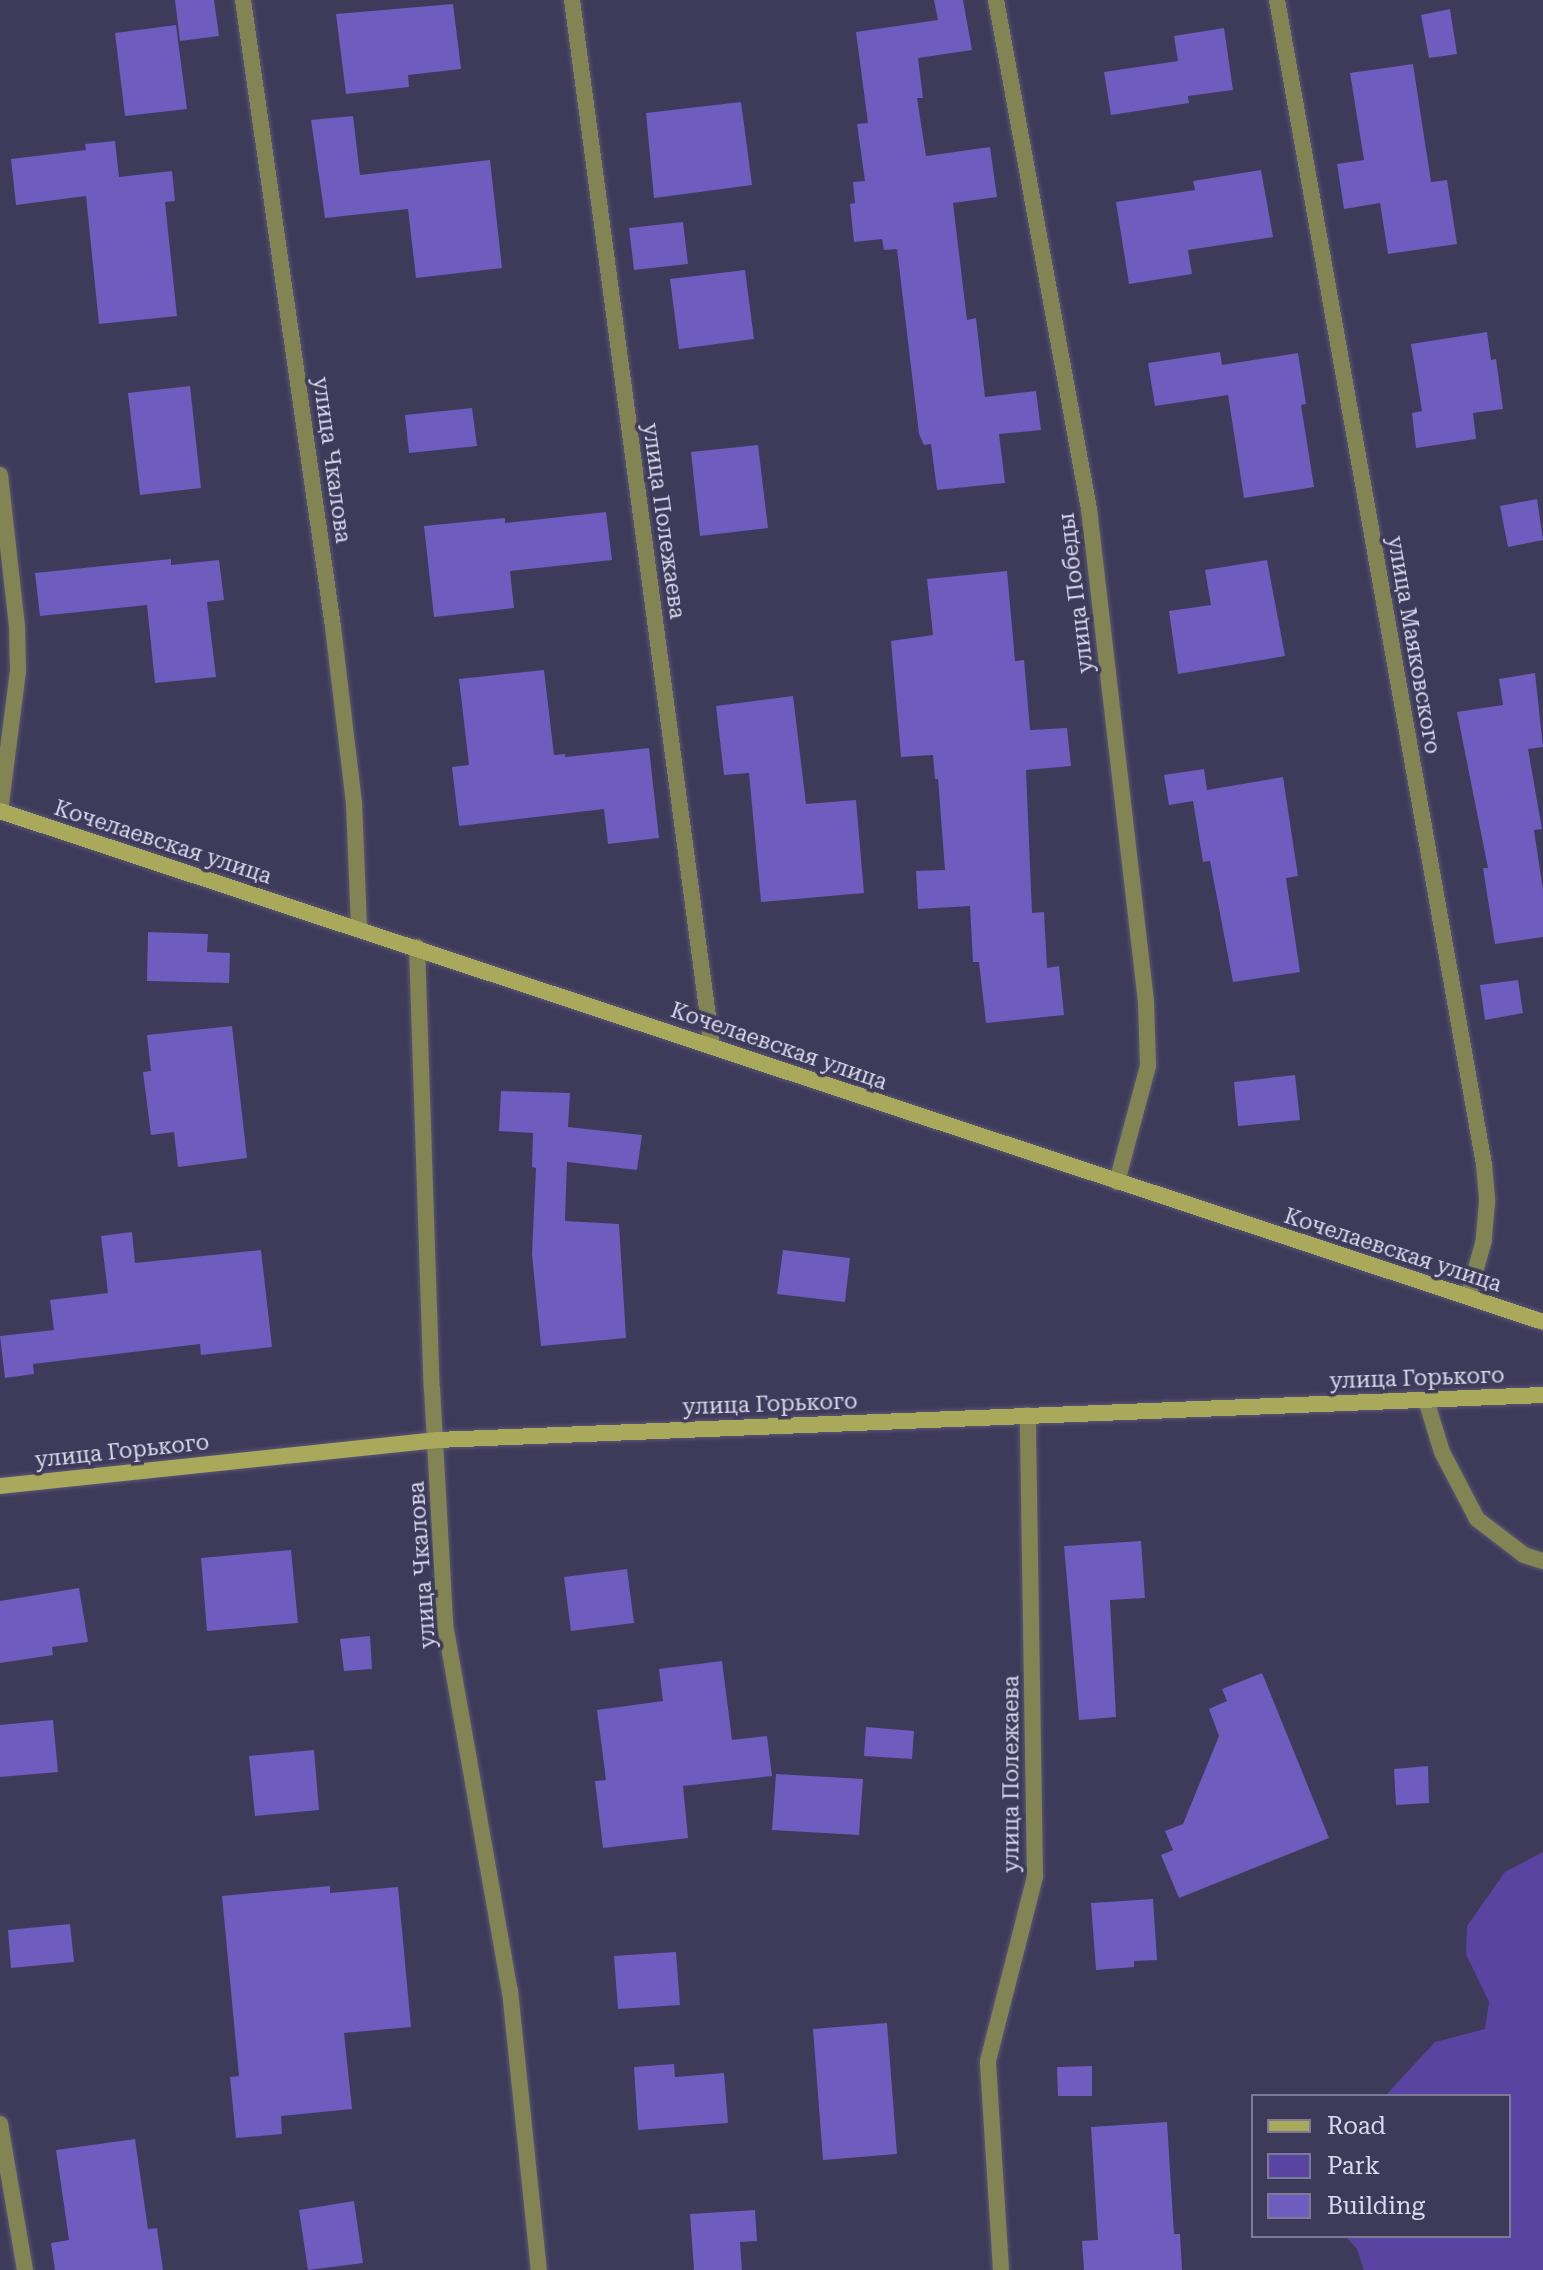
<!DOCTYPE html>
<html>
<head>
<meta charset="utf-8">
<style>
	body { margin:0 }
	#map { position:relative; width:1543px; height:2270px; overflow:hidden; background:#3e3a5a; font-family:"Roboto Serif",serif }
	div>[style] { position:absolute }
	.green>* { inset:0; background:#5945a1 }
	.building>* { inset:0; background:#6e5cbe }
	.roads { filter:drop-shadow(0 0 2px #5a5774) drop-shadow(0 0 2px #5a5774) }
	.lane>* { height:16px; margin:-8px; padding:0 8px; transform-origin:8px; border-radius:8px; background:#838454 }
	.street>* { height:16px; margin:-8px; padding:0 8px; transform-origin:8px; border-radius:8px; background:#838454 }
	.secondary>* { height:16px; margin:-8px; padding:0 8px; transform-origin:8px; border-radius:8px; background:#a8a95b }
	span { translate:-50% -50%; white-space:nowrap; text-align:center; line-height:1.15; -webkit-text-stroke:7px #3e3a5a; paint-order:stroke }
	.street-label { font-size:22px; color:#dad9ed }
	.legend { position:absolute; left:1251px; top:2094px; width:260px; height:144px; box-sizing:border-box; background:#3e3a5a; border:2px solid #7c7a95; margin:0; padding:10px 14px; list-style:none; font-size:24px; color:#dad9ed }
	.legend li { display:flex; align-items:center; gap:16px; height:40px }
	.legend b { width:40px; border:2px solid #7c7a95 }
</style>
</head>
<body>
<div id="map">
	<div class="green">
		<i style="clip-path:polygon(1543px 1852px,1543px 2270px,1364px 2270px,1357px 2249px,1345px 2236px,1509px 2236px,1509px 2096px,1385px 2096px,1435px 2042px,1485px 2029px,1489px 2002px,1466px 1954px,1467px 1926px,1505px 1872px)"></i>
	</div>
	<div class="building">
		<i style="clip-path:polygon(175px 0,214px 0,219px 36px,180px 41px)"></i>
		<i style="clip-path:polygon(934px 0,963px 0,972px 50px,918px 58px,923px 98px,917px 98px,926px 156px,990px 147px,997px 197px,953px 203px,967px 320px,976px 318px,985px 397px,1036px 391px,1041px 430px,999px 434px,1005px 483px,937px 490px,931px 444px,924px 445px,919px 434px,897px 249px,884px 250px,882px 239px,854px 242px,850px 204px,855px 203px,853px 182px,865px 181px,857px 124px,868px 123px,856px 32px,938px 20px)"></i>
		<i style="clip-path:polygon(453px 4px,461px 69px,408px 75px,409px 87px,346px 94px,336px 14px)"></i>
		<i style="clip-path:polygon(1450px 9px,1457px 54px,1429px 58px,1421px 15px)"></i>
		<i style="clip-path:polygon(176px 25px,187px 109px,125px 116px,115px 33px)"></i>
		<i style="clip-path:polygon(1224px 28px,1233px 90px,1188px 96px,1189px 103px,1111px 115px,1104px 72px,1178px 61px,1174px 36px)"></i>
		<i style="clip-path:polygon(1413px 64px,1431px 182px,1447px 180px,1457px 244px,1388px 254px,1380px 203px,1344px 209px,1337px 164px,1364px 160px,1350px 73px)"></i>
		<i style="clip-path:polygon(741px 102px,752px 185px,654px 198px,646px 113px)"></i>
		<i style="clip-path:polygon(353px 116px,360px 175px,490px 160px,502px 268px,416px 278px,408px 209px,325px 218px,311px 120px)"></i>
		<i style="clip-path:polygon(115px 141px,119px 177px,172px 171px,175px 201px,165px 202px,177px 316px,99px 324px,86px 196px,16px 205px,11px 159px,86px 150px,85px 144px)"></i>
		<i style="clip-path:polygon(1261px 170px,1273px 237px,1188px 250px,1192px 274px,1129px 284px,1116px 202px,1195px 190px,1193px 181px)"></i>
		<i style="clip-path:polygon(683px 222px,688px 264px,634px 270px,629px 228px)"></i>
		<i style="clip-path:polygon(745px 270px,754px 339px,679px 349px,670px 279px)"></i>
		<i style="clip-path:polygon(1487px 332px,1491px 360px,1496px 359px,1503px 409px,1473px 413px,1476px 439px,1416px 448px,1412px 413px,1422px 411px,1411px 344px)"></i>
		<i style="clip-path:polygon(1220px 352px,1222px 365px,1298px 353px,1306px 404px,1301px 405px,1314px 487px,1244px 498px,1228px 395px,1155px 406px,1148px 363px)"></i>
		<i style="clip-path:polygon(190px 386px,201px 488px,140px 495px,128px 393px)"></i>
		<i style="clip-path:polygon(472px 408px,477px 446px,409px 453px,405px 415px)"></i>
		<i style="clip-path:polygon(758px 445px,768px 528px,700px 536px,691px 452px)"></i>
		<i style="clip-path:polygon(1537px 499px,1543px 540px,1508px 547px,1500px 506px)"></i>
		<i style="clip-path:polygon(606px 512px,612px 560px,510px 571px,514px 608px,434px 617px,424px 526px,505px 518px,505px 523px)"></i>
		<i style="clip-path:polygon(171px 559px,171px 565px,219px 560px,224px 600px,207px 602px,216px 677px,155px 683px,147px 605px,40px 616px,35px 573px)"></i>
		<i style="clip-path:polygon(1267px 560px,1285px 656px,1178px 674px,1169px 611px,1211px 605px,1205px 570px)"></i>
		<i style="clip-path:polygon(1007px 571px,1015px 661px,1024px 660px,1030px 730px,1067px 728px,1071px 766px,1026px 770px,1032px 913px,1044px 912px,1047px 968px,1059px 966px,1064px 1015px,986px 1023px,979px 962px,973px 962px,970px 906px,918px 909px,916px 871px,945px 870px,938px 779px,935px 779px,933px 755px,901px 757px,891px 641px,933px 635px,927px 579px)"></i>
		<i style="clip-path:polygon(544px 670px,554px 755px,565px 754px,565px 757px,649px 748px,659px 838px,608px 844px,604px 809px,459px 826px,452px 767px,469px 765px,459px 679px)"></i>
		<i style="clip-path:polygon(1535px 673px,1543px 747px,1528px 749px,1542px 829px,1534px 830px,1543px 890px,1543px 937px,1495px 944px,1483px 868px,1488px 868px,1457px 712px,1503px 705px,1499px 679px)"></i>
		<i style="clip-path:polygon(793px 696px,806px 804px,856px 800px,864px 893px,761px 902px,749px 773px,724px 775px,716px 706px)"></i>
		<i style="clip-path:polygon(1204px 769px,1207px 790px,1283px 777px,1298px 876px,1286px 878px,1300px 972px,1233px 982px,1210px 861px,1203px 862px,1193px 801px,1169px 805px,1164px 775px)"></i>
		<i style="clip-path:polygon(148px 932px,208px 934px,207px 952px,230px 953px,229px 983px,147px 981px)"></i>
		<i style="clip-path:polygon(1518px 980px,1523px 1013px,1485px 1020px,1480px 985px)"></i>
		<i style="clip-path:polygon(232px 1026px,247px 1158px,178px 1167px,174px 1132px,151px 1135px,143px 1072px,151px 1071px,147px 1035px)"></i>
		<i style="clip-path:polygon(1295px 1075px,1300px 1120px,1238px 1126px,1234px 1082px)"></i>
		<i style="clip-path:polygon(501px 1091px,570px 1093px,568px 1127px,642px 1135px,637px 1170px,567px 1162px,565px 1221px,619px 1224px,626px 1338px,541px 1346px,532px 1254px,536px 1168px,532px 1167px,533px 1133px,499px 1131px)"></i>
		<i style="clip-path:polygon(132px 1232px,135px 1263px,261px 1250px,272px 1347px,201px 1355px,200px 1344px,33px 1364px,34px 1374px,5px 1378px,0 1336px,54px 1330px,50px 1300px,108px 1293px,101px 1236px)"></i>
		<i style="clip-path:polygon(783px 1250px,850px 1258px,845px 1302px,777px 1294px)"></i>
		<i style="clip-path:polygon(1141px 1541px,1145px 1598px,1110px 1600px,1116px 1717px,1079px 1720px,1064px 1546px)"></i>
		<i style="clip-path:polygon(291px 1550px,298px 1623px,207px 1631px,201px 1558px)"></i>
		<i style="clip-path:polygon(627px 1569px,634px 1623px,571px 1631px,564px 1577px)"></i>
		<i style="clip-path:polygon(79px 1588px,88px 1642px,52px 1647px,53px 1655px,0 1663px,0 1601px)"></i>
		<i style="clip-path:polygon(370px 1636px,372px 1669px,344px 1671px,340px 1639px)"></i>
		<i style="clip-path:polygon(722px 1661px,732px 1740px,767px 1736px,772px 1776px,683px 1786px,688px 1838px,603px 1848px,595px 1781px,606px 1780px,597px 1710px,663px 1701px,659px 1669px)"></i>
		<i style="clip-path:polygon(1262px 1673px,1329px 1838px,1179px 1898px,1161px 1855px,1173px 1850px,1165px 1831px,1183px 1824px,1219px 1736px,1209px 1709px,1227px 1701px,1222px 1689px)"></i>
		<i style="clip-path:polygon(53px 1720px,58px 1772px,0 1777px,0 1725px)"></i>
		<i style="clip-path:polygon(866px 1727px,914px 1731px,912px 1759px,864px 1756px)"></i>
		<i style="clip-path:polygon(314px 1750px,319px 1810px,255px 1816px,249px 1756px)"></i>
		<i style="clip-path:polygon(1428px 1766px,1429px 1803px,1396px 1805px,1394px 1769px)"></i>
		<i style="clip-path:polygon(776px 1774px,863px 1779px,859px 1835px,772px 1830px)"></i>
		<i style="clip-path:polygon(330px 1886px,330px 1893px,398px 1887px,411px 2027px,344px 2033px,352px 2109px,281px 2116px,282px 2134px,236px 2138px,230px 2077px,239px 2076px,222px 1896px)"></i>
		<i style="clip-path:polygon(1153px 1899px,1157px 1960px,1134px 1961px,1134px 1967px,1096px 1970px,1091px 1903px)"></i>
		<i style="clip-path:polygon(70px 1924px,74px 1962px,11px 1968px,8px 1930px)"></i>
		<i style="clip-path:polygon(676px 1952px,680px 2005px,618px 2009px,614px 1956px)"></i>
		<i style="clip-path:polygon(887px 2023px,897px 2154px,823px 2160px,813px 2029px)"></i>
		<i style="clip-path:polygon(674px 2064px,675px 2077px,724px 2073px,728px 2123px,638px 2130px,634px 2067px)"></i>
		<i style="clip-path:polygon(1092px 2066px,1092px 2096px,1058px 2096px,1057px 2067px)"></i>
		<i style="clip-path:polygon(1167px 2122px,1174px 2234px,1180px 2234px,1182px 2270px,1084px 2270px,1082px 2241px,1098px 2240px,1091px 2127px)"></i>
		<i style="clip-path:polygon(135px 2139px,148px 2229px,157px 2228px,163px 2270px,55px 2270px,51px 2243px,69px 2240px,56px 2150px)"></i>
		<i style="clip-path:polygon(354px 2201px,363px 2263px,308px 2270px,299px 2210px)"></i>
		<i style="clip-path:polygon(755px 2210px,757px 2241px,740px 2242px,742px 2270px,694px 2270px,690px 2214px)"></i>
	</div>
	<div class="roads">
		<div class="lane">
			<i style="left:572px;top:0;width:1056px;rotate:82.38deg"></i>
			<i style="left:1426px;top:1400px;width:54px;rotate:72.9deg"></i>
			<i style="left:1442px;top:1452px;width:76px;rotate:62.4deg"></i>
			<i style="left:1477px;top:1519px;width:59px;rotate:37.5deg"></i>
			<i style="left:1524px;top:1555px;width:20px;rotate:18deg"></i>
		</div>
		<div class="street">
			<i style="left:243px;top:0;width:633px;rotate:81.83deg"></i>
			<i style="left:333px;top:627px;width:177px;rotate:83.2deg"></i>
			<i style="left:354px;top:803px;width:125px;rotate:87.7deg"></i>
			<i style="left:996px;top:0;width:517px;rotate:79.65deg"></i>
			<i style="left:1089px;top:509px;width:496px;rotate:83.4deg"></i>
			<i style="left:1146px;top:1002px;width:64px;rotate:88.2deg"></i>
			<i style="left:1148px;top:1066px;width:120px;rotate:105deg"></i>
			<i style="left:1277px;top:0;width:1182px;rotate:79.92deg"></i>
			<i style="left:1484px;top:1164px;width:38px;rotate:85deg"></i>
			<i style="left:1487px;top:1202px;width:38px;rotate:95deg"></i>
			<i style="left:1484px;top:1240px;width:59px;rotate:105.7deg"></i>
			<i style="left:0;top:475px;width:152px;rotate:83.6deg"></i>
			<i style="left:17px;top:626px;width:45px;rotate:88.7deg"></i>
			<i style="left:18px;top:671px;width:141px;rotate:97.3deg"></i>
			<i style="left:417px;top:947px;width:441px;rotate:88.1deg"></i>
			<i style="left:432px;top:1388px;width:236px;rotate:86.8deg"></i>
			<i style="left:445px;top:1624px;width:373px;rotate:80deg"></i>
			<i style="left:510px;top:1991px;width:281px;rotate:84.1deg"></i>
			<i style="left:0;top:2124px;width:148px;rotate:80.3deg"></i>
			<i style="left:1001px;top:2270px;width:209px;rotate:-93.6deg"></i>
			<i style="left:988px;top:2061px;width:191px;rotate:-75.7deg"></i>
			<i style="left:1035px;top:1876px;width:461px;rotate:-90.9deg"></i>
		</div>
		<div class="secondary">
			<i style="left:0;top:811px;width:1625px;rotate:18.32deg"></i>
			<i style="left:0;top:1486px;width:439px;rotate:-6deg"></i>
			<i style="left:437px;top:1440px;width:1107px;rotate:-2.33deg"></i>
		</div>
	</div>
	<div class="street-label">
		<span style="left:332px;top:460px;rotate:82deg">улица Чкалова</span>
		<span style="left:664px;top:521px;rotate:82deg">улица Полежаева</span>
		<span style="left:1076px;top:593px;rotate:-97deg">улица Победы</span>
		<span style="left:1414px;top:645px;rotate:80deg">улица Маяковского</span>
		<span style="left:163px;top:842px;rotate:18deg">Кочелаевская улица</span>
		<span style="left:779px;top:1046px;rotate:19deg">Кочелаевская улица</span>
		<span style="left:1393px;top:1250px;rotate:18deg">Кочелаевская улица</span>
		<span style="left:1417px;top:1378px;rotate:-2deg">улица Горького</span>
		<span style="left:770px;top:1404px;rotate:-2deg">улица Горького</span>
		<span style="left:122px;top:1451px;rotate:-6deg">улица Горького</span>
		<span style="left:422px;top:1565px;rotate:-94deg">улица Чкалова</span>
		<span style="left:1011px;top:1774px;rotate:-90deg">улица Полежаева</span>
	</div>
	<ul class="legend">
	<li><b style="height:10px;background:#a8a95b"></b>Road</li>
	<li><b style="height:22px;background:#5945a1"></b>Park</li>
	<li><b style="height:22px;background:#6e5cbe"></b>Building</li>
	</ul>
</div>
</body>
</html>
